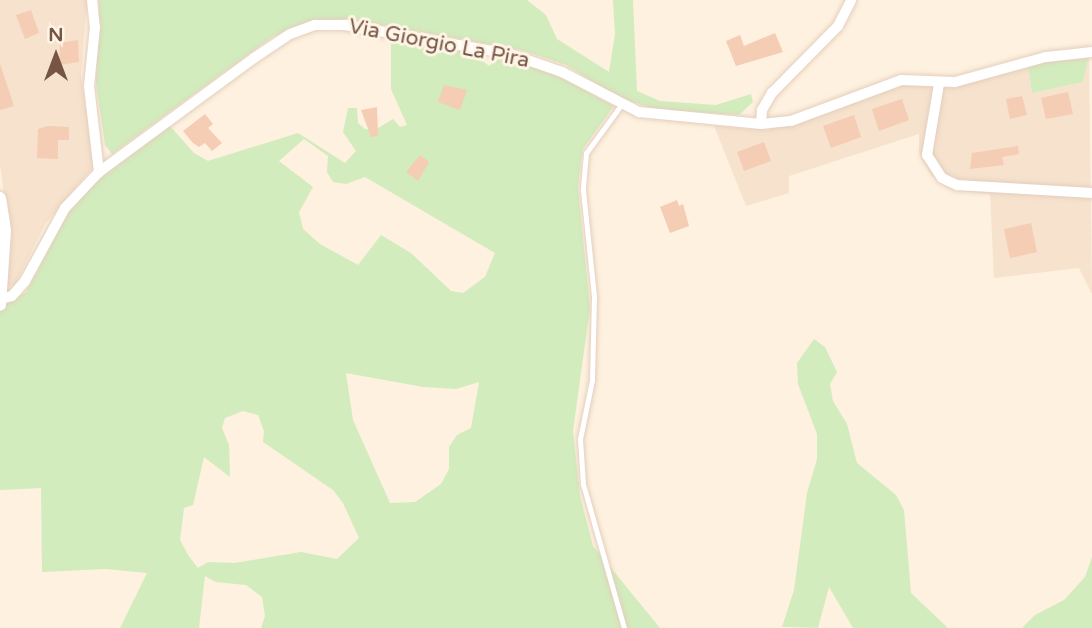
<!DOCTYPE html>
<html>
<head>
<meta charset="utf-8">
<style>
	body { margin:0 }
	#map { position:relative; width:1092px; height:628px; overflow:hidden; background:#fef1df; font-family:"Varela Round",sans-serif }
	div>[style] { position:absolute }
	.residential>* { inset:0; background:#f6e2cd }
	.green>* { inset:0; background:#d2ecbd }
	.building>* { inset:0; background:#f5ccb4 }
	.roads { filter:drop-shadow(0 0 2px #e4cebd) drop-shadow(0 0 2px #e4cebd) }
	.service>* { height:5px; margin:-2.5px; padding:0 2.5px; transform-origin:2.5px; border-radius:2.5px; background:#fff }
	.minor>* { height:10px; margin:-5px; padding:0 5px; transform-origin:5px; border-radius:5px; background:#fff }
	.tertiary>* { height:12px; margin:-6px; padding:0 6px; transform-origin:6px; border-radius:6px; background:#fff }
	span { translate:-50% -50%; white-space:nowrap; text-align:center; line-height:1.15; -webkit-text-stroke:6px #fff5e7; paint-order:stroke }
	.street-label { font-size:21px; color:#765545 }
	.north { position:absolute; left:21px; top:21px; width:70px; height:70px; -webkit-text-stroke:5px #fff5e7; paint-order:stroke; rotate:0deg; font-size:19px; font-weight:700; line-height:28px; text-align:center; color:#765545 }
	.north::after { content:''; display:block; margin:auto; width:24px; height:32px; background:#765545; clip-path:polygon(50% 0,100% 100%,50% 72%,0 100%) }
</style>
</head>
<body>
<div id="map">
	<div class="residential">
		<i style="clip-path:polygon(0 0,87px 0,81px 75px,94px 166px,45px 224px,15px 285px,7px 287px,9px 232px,0 164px)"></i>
		<i style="clip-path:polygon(1089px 56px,1092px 294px,1079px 268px,994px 278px,990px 194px,954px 190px,931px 175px,919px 153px,919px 134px,789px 176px,789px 193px,746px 206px,714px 126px,768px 130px,877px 91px,906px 84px,943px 88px,1028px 66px,1032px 93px,1083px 82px)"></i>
	</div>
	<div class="green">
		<i style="clip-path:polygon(99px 0,527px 0,546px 15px,557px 39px,609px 72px,615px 34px,613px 0,633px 0,637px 91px,660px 101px,716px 105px,751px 94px,753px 102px,739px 115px,654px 109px,618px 97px,566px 65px,521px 50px,349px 19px,312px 20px,272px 37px,112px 154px,105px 145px,96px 83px)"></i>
		<i style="clip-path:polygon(evenodd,394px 38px,469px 50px,489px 66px,503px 56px,535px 64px,614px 106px,583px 149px,581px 161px,578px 187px,590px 308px,573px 431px,580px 496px,593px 546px,660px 628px,261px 628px,265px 616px,262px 597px,246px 585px,216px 582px,205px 576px,199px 628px,120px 628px,147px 573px,106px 569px,42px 572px,41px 488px,0 490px,0 308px,26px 292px,69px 211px,92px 185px,170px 126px,194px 153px,208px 161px,298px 133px,345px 163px,356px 151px,343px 132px,348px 108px,357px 108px,358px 123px,365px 129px,375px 130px,393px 119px,400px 127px,407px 125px,391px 89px,391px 40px,394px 38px,304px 139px,328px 156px,327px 172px,333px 182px,346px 184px,365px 177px,495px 253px,485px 277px,463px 293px,451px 291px,411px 253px,381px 235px,358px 265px,320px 244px,303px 229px,299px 212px,313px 187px,279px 161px,304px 139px,394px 38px,346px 373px,423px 387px,456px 389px,479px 382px,471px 428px,457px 435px,449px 447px,449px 469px,441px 484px,415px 502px,390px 503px,353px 420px,346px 373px,394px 38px,243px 411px,258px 415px,264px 431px,263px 442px,333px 490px,343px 503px,359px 538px,337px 559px,301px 552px,234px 563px,208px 562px,198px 568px,188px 555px,180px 540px,184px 508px,193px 505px,204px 457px,230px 477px,229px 445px,222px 428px,225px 418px,243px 411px)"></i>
		<i style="clip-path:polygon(1089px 56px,1083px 82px,1032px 93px,1028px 66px,1051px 59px)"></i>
		<i style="clip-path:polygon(814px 339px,825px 347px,837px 372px,830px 384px,833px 401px,847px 424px,857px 463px,896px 495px,904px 510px,911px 593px,948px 628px,853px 628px,829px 587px,818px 628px,782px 627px,794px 590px,807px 493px,817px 459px,817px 434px,798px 384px,797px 363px)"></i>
		<i style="clip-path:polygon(1092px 557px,1092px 628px,1022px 628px,1035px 615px,1064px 600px,1085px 577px)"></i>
	</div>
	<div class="building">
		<i style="clip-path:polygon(31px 10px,39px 33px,25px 39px,16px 15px)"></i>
		<i style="clip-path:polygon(775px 33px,783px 52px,736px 66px,726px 41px,740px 35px,744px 46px)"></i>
		<i style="clip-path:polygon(78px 40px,79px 62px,59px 65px,60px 43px)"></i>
		<i style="clip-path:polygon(0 64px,14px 106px,0 110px)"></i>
		<i style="clip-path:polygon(444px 85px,467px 90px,460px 110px,438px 102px)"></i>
		<i style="clip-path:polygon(1068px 92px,1073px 114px,1046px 119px,1041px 98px)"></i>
		<i style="clip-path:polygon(1022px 96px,1027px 115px,1010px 119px,1006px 99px)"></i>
		<i style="clip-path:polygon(902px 99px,909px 120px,879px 131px,872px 109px)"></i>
		<i style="clip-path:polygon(377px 107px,378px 136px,371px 137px,361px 110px)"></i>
		<i style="clip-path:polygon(205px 114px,213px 124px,208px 128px,222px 143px,212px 151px,205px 143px,199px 147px,193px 143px,183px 131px)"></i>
		<i style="clip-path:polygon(854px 115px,861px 137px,831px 148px,823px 126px)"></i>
		<i style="clip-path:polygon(48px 126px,69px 127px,69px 140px,58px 140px,58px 159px,37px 158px,38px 129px)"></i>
		<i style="clip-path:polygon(764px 142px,771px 161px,744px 171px,737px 152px)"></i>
		<i style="clip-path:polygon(1018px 146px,1019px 154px,1002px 157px,1004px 165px,970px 169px,972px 153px)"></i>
		<i style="clip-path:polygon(420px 155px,429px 162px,418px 181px,406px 172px)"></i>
		<i style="clip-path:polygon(677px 200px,679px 206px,683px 204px,689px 226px,670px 233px,660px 207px)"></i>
		<i style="clip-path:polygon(1031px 223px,1037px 252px,1010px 258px,1004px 229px)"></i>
	</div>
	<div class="roads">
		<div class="service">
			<i style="left:621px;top:105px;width:59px;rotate:126.1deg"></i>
			<i style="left:586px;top:153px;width:37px;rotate:95deg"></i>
			<i style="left:583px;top:190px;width:108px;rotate:84.1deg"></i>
			<i style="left:594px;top:297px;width:83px;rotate:91.4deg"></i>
			<i style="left:592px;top:380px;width:60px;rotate:101.5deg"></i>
			<i style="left:580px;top:439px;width:45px;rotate:86.2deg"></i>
			<i style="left:583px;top:484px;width:150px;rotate:74.1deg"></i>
		</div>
		<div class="minor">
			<i style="left:92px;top:0;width:27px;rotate:84deg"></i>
			<i style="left:95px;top:27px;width:59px;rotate:95.8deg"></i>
			<i style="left:89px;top:86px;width:87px;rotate:83.4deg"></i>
			<i style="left:939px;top:84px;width:72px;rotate:99.6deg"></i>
			<i style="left:927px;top:155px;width:27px;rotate:57deg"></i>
			<i style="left:942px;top:178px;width:17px;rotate:25deg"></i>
			<i style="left:957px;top:185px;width:135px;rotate:3.4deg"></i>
			<i style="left:761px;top:124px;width:14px;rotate:-86deg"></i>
			<i style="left:762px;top:110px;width:20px;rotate:-60deg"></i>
			<i style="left:772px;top:93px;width:94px;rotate:-45.4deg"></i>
			<i style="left:838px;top:26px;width:29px;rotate:-63deg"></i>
			<i style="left:0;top:299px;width:12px;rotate:-14deg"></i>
			<i style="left:12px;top:296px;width:20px;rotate:-49deg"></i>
			<i style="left:25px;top:281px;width:83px;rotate:-61.3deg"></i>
			<i style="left:65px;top:208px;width:50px;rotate:-46.6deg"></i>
			<i style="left:99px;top:172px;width:192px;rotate:-36.3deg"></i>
			<i style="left:254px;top:58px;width:43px;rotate:-33.7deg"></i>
			<i style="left:290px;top:34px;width:27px;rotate:-20deg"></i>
			<i style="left:315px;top:25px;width:30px"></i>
			<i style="left:345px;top:25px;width:168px;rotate:10deg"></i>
			<i style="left:510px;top:54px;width:55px;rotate:19.1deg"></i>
			<i style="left:562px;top:72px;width:87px;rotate:27.5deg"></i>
			<i style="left:639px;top:112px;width:123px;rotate:5.6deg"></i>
			<i style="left:761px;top:124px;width:30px;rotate:-6deg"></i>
			<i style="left:791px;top:121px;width:117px;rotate:-20.4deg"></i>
			<i style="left:901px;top:80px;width:54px;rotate:2.1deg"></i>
			<i style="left:955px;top:82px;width:94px;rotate:-15.4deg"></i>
			<i style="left:1046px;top:57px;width:46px;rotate:-6.2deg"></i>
		</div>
		<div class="tertiary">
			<i style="left:0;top:198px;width:33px;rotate:81deg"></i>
			<i style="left:5px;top:231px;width:74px;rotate:93.9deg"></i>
		</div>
	</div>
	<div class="street-label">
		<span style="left:439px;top:44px;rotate:11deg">Via Giorgio La Pira</span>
	</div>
	<div class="north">N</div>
</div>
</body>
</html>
